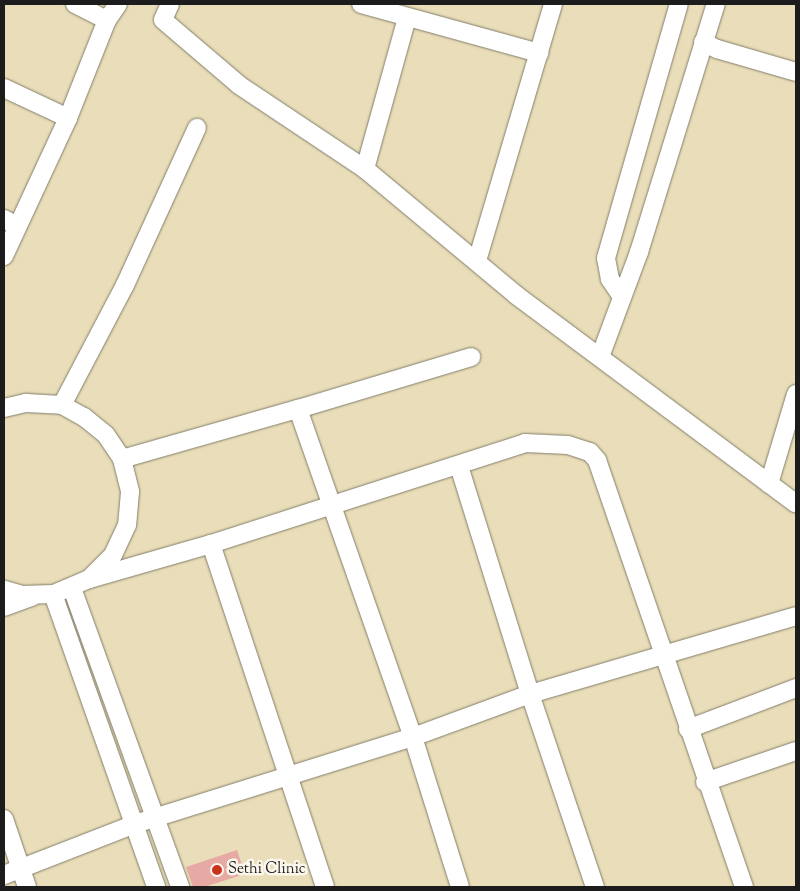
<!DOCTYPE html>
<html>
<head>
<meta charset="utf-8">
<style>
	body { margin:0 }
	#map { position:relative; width:800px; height:891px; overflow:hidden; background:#e9deb9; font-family:"Sorts Mill Goudy",serif }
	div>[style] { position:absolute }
	.building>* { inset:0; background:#e7a9a4 }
	.roads { filter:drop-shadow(0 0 1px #827d6a) drop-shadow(0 0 1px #827d6a) }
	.minor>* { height:18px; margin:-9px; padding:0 9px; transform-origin:9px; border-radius:9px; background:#fff }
	.dots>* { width:14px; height:14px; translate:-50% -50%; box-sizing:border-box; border:2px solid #fbf7ec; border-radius:50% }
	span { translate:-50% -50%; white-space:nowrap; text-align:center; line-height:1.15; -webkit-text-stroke:5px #fbf7ec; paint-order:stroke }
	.poi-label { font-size:15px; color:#1c1c1c }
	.left { translate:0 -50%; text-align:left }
	.frame { position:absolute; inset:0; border:5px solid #1c1c1c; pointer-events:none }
</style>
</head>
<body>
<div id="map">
	<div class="building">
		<i style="clip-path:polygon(237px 850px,245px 874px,204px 887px,193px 887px,186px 867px)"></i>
	</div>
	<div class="roads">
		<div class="minor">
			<i style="left:75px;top:4px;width:36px;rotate:27deg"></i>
			<i style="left:170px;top:4px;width:17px;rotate:114deg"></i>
			<i style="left:163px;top:20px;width:100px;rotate:40.5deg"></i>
			<i style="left:239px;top:85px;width:151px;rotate:33.7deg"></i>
			<i style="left:365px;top:169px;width:197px;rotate:39.8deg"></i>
			<i style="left:516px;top:295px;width:349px;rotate:36.7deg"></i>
			<i style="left:361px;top:4px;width:185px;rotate:15.4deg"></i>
			<i style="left:703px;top:42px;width:16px;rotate:27deg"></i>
			<i style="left:717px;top:49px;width:82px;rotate:16.2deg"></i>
			<i style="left:4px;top:88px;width:71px;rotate:25.1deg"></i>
			<i style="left:365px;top:169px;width:157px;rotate:-74.5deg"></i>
			<i style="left:4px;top:219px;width:15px;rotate:28deg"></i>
			<i style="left:4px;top:256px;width:152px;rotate:-65.1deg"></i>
			<i style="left:68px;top:118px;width:105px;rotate:-68.3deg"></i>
			<i style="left:107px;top:20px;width:19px;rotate:-55deg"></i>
			<i style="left:477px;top:261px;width:268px;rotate:-73.5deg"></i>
			<i style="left:622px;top:297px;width:22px;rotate:-124deg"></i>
			<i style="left:610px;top:279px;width:21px;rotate:-101deg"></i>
			<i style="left:606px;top:258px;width:264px;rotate:-74deg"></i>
			<i style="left:600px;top:357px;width:112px;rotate:-69.6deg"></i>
			<i style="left:639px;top:252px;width:260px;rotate:-72.8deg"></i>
			<i style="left:62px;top:405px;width:136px;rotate:-62.3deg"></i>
			<i style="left:125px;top:285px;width:173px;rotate:-65.4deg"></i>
			<i style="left:4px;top:408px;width:23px;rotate:-13deg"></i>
			<i style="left:26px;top:403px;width:36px;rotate:3deg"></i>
			<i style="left:62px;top:405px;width:25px;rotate:29deg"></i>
			<i style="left:84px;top:417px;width:28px;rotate:39deg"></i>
			<i style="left:106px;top:435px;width:29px;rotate:56deg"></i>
			<i style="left:122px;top:459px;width:34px;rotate:76deg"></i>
			<i style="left:130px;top:492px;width:33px;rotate:95deg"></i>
			<i style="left:127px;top:525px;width:33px;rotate:115deg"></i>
			<i style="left:113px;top:555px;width:34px;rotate:135deg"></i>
			<i style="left:89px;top:579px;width:39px;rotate:157deg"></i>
			<i style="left:53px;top:594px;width:31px;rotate:178deg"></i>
			<i style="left:22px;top:595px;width:19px;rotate:-164deg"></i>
			<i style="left:298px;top:409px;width:181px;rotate:-16.7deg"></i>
			<i style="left:122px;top:459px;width:183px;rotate:-15.9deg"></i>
			<i style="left:298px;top:409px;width:348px;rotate:70.7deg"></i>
			<i style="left:413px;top:737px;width:157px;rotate:72.6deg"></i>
			<i style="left:459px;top:466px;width:239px;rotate:72.7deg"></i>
			<i style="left:530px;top:694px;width:204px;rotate:71.4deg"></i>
			<i style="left:769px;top:484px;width:94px;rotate:-73.3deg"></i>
			<i style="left:211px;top:544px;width:361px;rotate:71.6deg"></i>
			<i style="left:89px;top:579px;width:127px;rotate:-16deg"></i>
			<i style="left:211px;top:544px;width:330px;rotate:-17.8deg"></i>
			<i style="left:525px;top:443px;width:43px;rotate:2.7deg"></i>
			<i style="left:568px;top:445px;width:23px;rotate:18deg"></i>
			<i style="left:590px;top:452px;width:11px;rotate:49deg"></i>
			<i style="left:597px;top:460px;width:452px;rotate:71deg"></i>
			<i style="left:72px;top:588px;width:318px;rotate:70.1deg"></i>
			<i style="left:53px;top:594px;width:311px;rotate:70.6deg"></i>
			<i style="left:4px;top:607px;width:30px;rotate:-20deg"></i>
			<i style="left:688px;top:729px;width:116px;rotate:-20.8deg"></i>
			<i style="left:705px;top:782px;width:96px;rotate:-18.8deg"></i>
			<i style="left:4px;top:819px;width:72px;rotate:71.3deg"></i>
			<i style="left:4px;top:875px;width:141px;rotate:-21.3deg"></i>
			<i style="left:135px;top:824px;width:291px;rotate:-17.4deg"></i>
			<i style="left:413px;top:737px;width:125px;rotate:-20.2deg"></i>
			<i style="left:530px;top:694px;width:277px;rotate:-16.3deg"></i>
		</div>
	</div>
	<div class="dots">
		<i style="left:217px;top:870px;background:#c8321e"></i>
	</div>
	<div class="poi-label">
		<span class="left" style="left:228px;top:870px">Sethi Clinic</span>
	</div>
	<div class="frame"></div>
</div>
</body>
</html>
